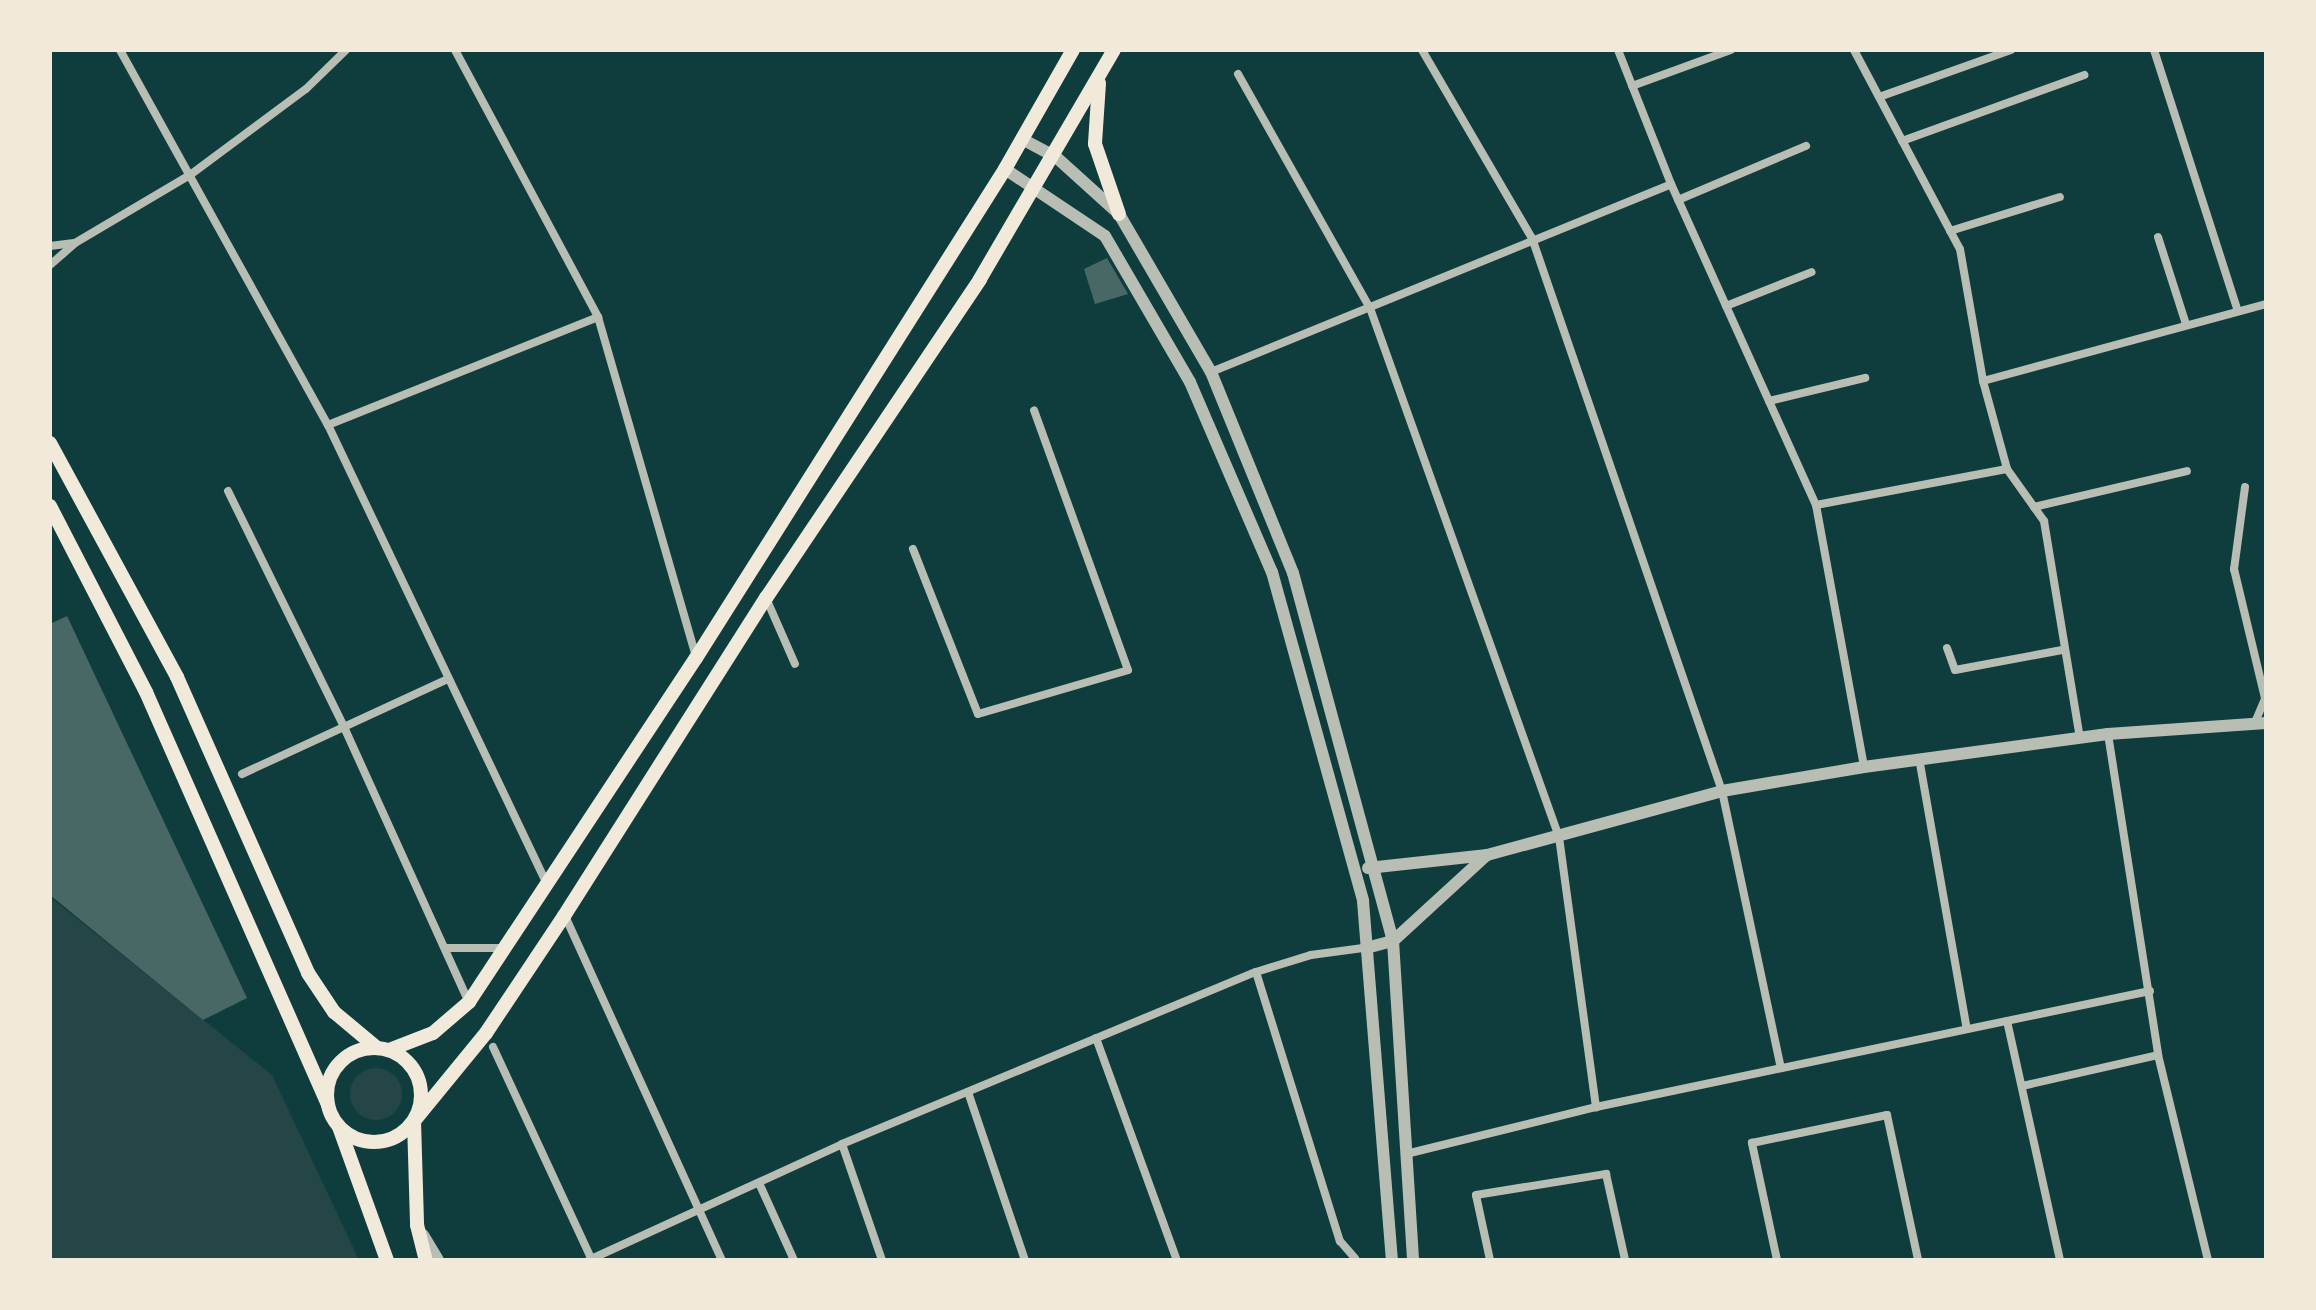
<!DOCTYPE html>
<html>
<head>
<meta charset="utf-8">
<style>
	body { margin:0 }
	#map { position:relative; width:2316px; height:1310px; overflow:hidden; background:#0f3d3e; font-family:Karla,sans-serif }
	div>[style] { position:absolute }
	.green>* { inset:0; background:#244646 }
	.round { border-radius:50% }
	.building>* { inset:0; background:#486865 }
	.minor>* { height:8px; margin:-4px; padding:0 4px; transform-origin:4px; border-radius:4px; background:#b8beb3 }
	.tertiary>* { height:12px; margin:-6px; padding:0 6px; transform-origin:6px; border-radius:6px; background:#b8beb3 }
	.secondary>* { height:14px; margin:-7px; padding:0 7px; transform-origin:7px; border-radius:7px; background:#f1e9da }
	.secondary>.ring { margin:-7px; padding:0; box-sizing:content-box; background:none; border:14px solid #f1e9da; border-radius:50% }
	span { translate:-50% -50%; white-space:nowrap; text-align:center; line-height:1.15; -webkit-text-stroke:6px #f1e9da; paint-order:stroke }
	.frame { position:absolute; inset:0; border:52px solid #f1e9da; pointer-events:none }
</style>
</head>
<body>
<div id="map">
	<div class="green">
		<i style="clip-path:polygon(50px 897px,272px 1075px,359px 1260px,50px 1260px)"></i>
		<i class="round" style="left:350px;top:1068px;width:52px;height:52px"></i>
	</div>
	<div class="building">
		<i style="clip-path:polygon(1107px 258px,1128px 294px,1095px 304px,1084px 269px)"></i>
		<i style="clip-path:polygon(67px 616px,247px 998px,203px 1020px,50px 895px,50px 624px)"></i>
	</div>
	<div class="minor">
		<i style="left:120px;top:50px;width:429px;rotate:61deg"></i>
		<i style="left:328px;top:425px;width:506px;rotate:64.5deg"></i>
		<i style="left:455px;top:50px;width:303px;rotate:61.8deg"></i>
		<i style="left:598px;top:317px;width:354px;rotate:73.9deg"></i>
		<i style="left:1422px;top:50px;width:218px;rotate:59.7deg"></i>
		<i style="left:1532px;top:238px;width:585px;rotate:71.04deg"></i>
		<i style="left:1722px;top:791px;width:283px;rotate:78deg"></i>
		<i style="left:1618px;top:50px;width:144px;rotate:68.4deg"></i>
		<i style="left:1671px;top:184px;width:352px;rotate:65.7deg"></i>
		<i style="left:1816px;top:505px;width:266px;rotate:79.6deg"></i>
		<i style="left:1854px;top:50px;width:225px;rotate:62deg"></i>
		<i style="left:1960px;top:249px;width:134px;rotate:80.1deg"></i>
		<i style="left:1983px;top:381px;width:91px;rotate:74.7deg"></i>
		<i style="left:2007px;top:469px;width:64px;rotate:54.6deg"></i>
		<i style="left:2044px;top:521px;width:220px;rotate:80.6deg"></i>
		<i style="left:2154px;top:50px;width:274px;rotate:72.2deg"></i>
		<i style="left:1238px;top:74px;width:269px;rotate:60.6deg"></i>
		<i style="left:1370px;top:308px;width:562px;rotate:70.34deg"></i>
		<i style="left:1559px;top:837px;width:273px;rotate:82.2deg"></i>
		<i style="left:1632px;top:86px;width:105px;rotate:-20deg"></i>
		<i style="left:1879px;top:97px;width:140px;rotate:-19.6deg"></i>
		<i style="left:1902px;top:141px;width:194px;rotate:-19.9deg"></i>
		<i style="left:1678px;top:200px;width:139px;rotate:-22.9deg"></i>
		<i style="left:1950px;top:231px;width:115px;rotate:-17.2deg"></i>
		<i style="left:2158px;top:237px;width:91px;rotate:72.2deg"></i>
		<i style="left:50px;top:246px;width:24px;rotate:-7deg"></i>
		<i style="left:50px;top:265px;width:33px;rotate:-41deg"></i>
		<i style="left:75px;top:243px;width:134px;rotate:-30.6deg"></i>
		<i style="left:190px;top:175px;width:144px;rotate:-36.6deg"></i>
		<i style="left:306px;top:89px;width:56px;rotate:-44.3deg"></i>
		<i style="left:1726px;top:306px;width:92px;rotate:-21.6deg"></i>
		<i style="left:1211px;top:372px;width:497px;rotate:-22.2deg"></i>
		<i style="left:1983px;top:381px;width:293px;rotate:-15.2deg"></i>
		<i style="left:1769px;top:401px;width:99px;rotate:-13.5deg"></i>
		<i style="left:328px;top:425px;width:291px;rotate:-21.8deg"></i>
		<i style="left:2245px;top:487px;width:83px;rotate:97.6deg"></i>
		<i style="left:2234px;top:569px;width:133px;rotate:76.5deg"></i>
		<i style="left:228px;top:491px;width:263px;rotate:63.8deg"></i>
		<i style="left:344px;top:727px;width:302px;rotate:65.6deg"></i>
		<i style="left:1816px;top:505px;width:194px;rotate:-10.7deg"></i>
		<i style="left:2034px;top:507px;width:157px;rotate:-13.2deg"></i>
		<i style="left:913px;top:549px;width:177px;rotate:68.5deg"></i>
		<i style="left:978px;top:714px;width:156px;rotate:-16.3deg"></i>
		<i style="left:1128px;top:670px;width:276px;rotate:-109.9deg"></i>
		<i style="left:766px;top:598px;width:72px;rotate:66.3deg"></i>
		<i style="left:1947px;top:648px;width:23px;rotate:70deg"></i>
		<i style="left:1955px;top:670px;width:109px;rotate:-10.6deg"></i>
		<i style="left:2256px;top:720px;width:25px;rotate:-67deg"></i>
		<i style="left:2108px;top:734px;width:325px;rotate:81.1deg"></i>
		<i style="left:2158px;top:1055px;width:211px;rotate:76.3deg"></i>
		<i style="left:1919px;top:758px;width:275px;rotate:80deg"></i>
		<i style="left:242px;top:774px;width:227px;rotate:-24.8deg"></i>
		<i style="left:565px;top:916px;width:378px;rotate:65.5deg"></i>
		<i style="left:447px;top:948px;width:57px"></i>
		<i style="left:1256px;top:972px;width:282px;rotate:72.7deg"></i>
		<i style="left:1340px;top:1241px;width:23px;rotate:49deg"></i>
		<i style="left:2007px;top:1021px;width:245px;rotate:77.5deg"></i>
		<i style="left:1096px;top:1038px;width:236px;rotate:70deg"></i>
		<i style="left:493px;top:1047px;width:235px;rotate:65.1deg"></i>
		<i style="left:2022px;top:1086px;width:139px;rotate:-12.8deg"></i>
		<i style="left:968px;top:1092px;width:177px;rotate:71.3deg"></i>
		<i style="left:842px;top:1144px;width:123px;rotate:71deg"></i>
		<i style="left:1410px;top:1153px;width:192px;rotate:-13.9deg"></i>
		<i style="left:1596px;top:1107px;width:566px;rotate:-11.83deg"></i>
		<i style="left:759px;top:1183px;width:85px;rotate:65.6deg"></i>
		<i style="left:589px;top:1260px;width:278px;rotate:-24.6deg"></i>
		<i style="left:842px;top:1144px;width:448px;rotate:-22.6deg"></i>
		<i style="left:1256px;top:972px;width:58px;rotate:-17.2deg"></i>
		<i style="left:1311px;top:955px;width:60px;rotate:-7.7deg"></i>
		<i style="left:1490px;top:1260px;width:66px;rotate:-102.2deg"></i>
		<i style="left:1476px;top:1195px;width:132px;rotate:-9.2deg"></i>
		<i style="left:1606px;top:1174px;width:88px;rotate:77.5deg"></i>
		<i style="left:1777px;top:1260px;width:120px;rotate:-102.1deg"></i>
		<i style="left:1752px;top:1143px;width:138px;rotate:-11.7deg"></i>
		<i style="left:1887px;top:1115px;width:148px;rotate:77.9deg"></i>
	</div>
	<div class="tertiary">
		<i style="left:1022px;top:139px;width:38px;rotate:28deg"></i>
		<i style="left:1056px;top:157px;width:85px;rotate:42.1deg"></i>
		<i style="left:1119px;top:214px;width:183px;rotate:59.8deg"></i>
		<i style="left:1211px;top:372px;width:217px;rotate:67.8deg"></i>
		<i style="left:1293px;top:573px;width:381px;rotate:74.8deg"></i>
		<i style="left:1393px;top:941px;width:320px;rotate:86.4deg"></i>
		<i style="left:1005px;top:169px;width:120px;rotate:33.8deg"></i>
		<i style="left:1105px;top:236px;width:169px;rotate:59.8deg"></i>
		<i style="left:1190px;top:382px;width:207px;rotate:66.7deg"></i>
		<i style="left:1272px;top:572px;width:341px;rotate:74.5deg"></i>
		<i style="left:1363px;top:901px;width:360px;rotate:85.4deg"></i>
		<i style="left:1368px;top:868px;width:120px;rotate:-6.2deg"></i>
		<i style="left:1487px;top:855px;width:244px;rotate:-15.2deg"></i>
		<i style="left:1722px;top:791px;width:144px;rotate:-9.6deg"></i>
		<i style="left:1864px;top:767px;width:246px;rotate:-7.7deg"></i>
		<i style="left:2108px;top:734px;width:158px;rotate:-4deg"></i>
		<i style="left:1370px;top:947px;width:24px;rotate:-15deg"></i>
		<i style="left:1393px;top:941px;width:127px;rotate:-42.5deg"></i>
		<i style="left:423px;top:1235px;width:29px;rotate:59deg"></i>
	</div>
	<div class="secondary">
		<i style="left:1099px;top:83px;width:61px;rotate:93.8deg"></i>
		<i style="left:1095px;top:144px;width:74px;rotate:71.1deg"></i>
		<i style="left:50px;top:443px;width:266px;rotate:61.5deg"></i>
		<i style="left:177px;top:677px;width:324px;rotate:66.1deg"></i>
		<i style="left:308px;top:973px;width:47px;rotate:56.3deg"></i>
		<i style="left:334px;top:1012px;width:56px;rotate:39.9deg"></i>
		<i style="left:50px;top:506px;width:209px;rotate:62.7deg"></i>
		<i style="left:146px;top:692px;width:451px;rotate:66.2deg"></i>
		<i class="ring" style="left:327px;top:1048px;width:80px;height:80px"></i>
		<i style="left:389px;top:1050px;width:47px;rotate:-21.1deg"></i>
		<i style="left:433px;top:1033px;width:48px;rotate:-40.7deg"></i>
		<i style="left:469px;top:1002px;width:412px;rotate:-56.6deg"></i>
		<i style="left:696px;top:658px;width:578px;rotate:-57.71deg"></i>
		<i style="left:1005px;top:169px;width:137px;rotate:-60.3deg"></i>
		<i style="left:414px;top:1121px;width:114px;rotate:-50.7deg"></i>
		<i style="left:486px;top:1033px;width:141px;rotate:-56.3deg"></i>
		<i style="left:564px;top:916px;width:377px;rotate:-57.6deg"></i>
		<i style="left:766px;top:598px;width:384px;rotate:-56.1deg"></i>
		<i style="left:980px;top:279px;width:265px;rotate:-59.7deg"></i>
		<i style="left:414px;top:1121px;width:104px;rotate:88.3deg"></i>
		<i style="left:417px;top:1225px;width:36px;rotate:76deg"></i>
		<i style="left:339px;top:1127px;width:141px;rotate:70.2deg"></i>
	</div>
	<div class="frame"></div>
</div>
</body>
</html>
